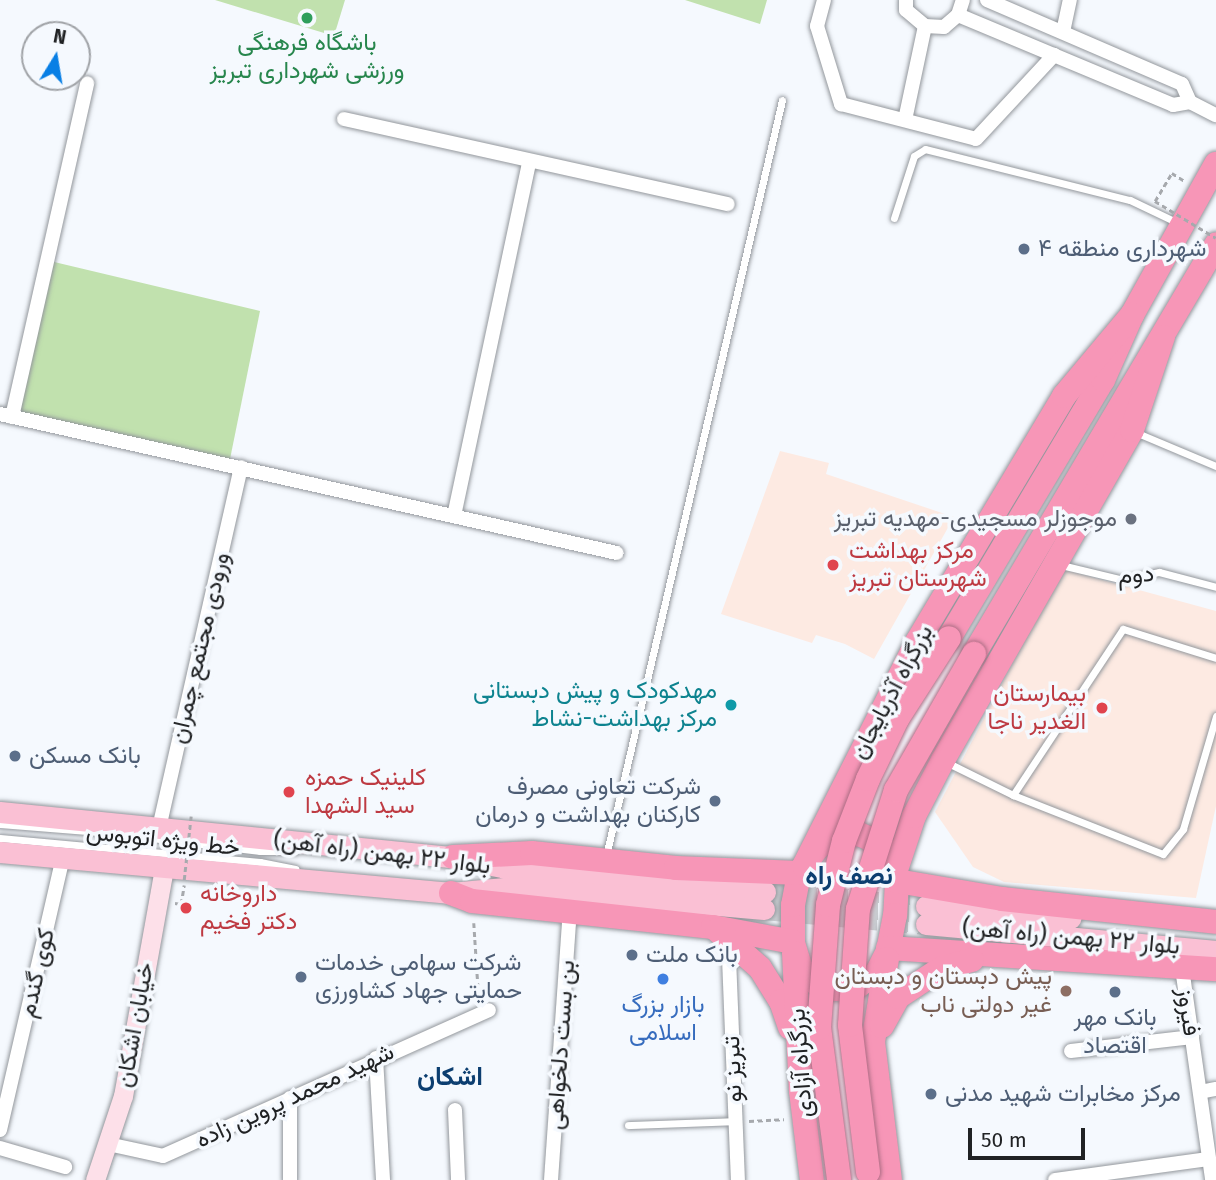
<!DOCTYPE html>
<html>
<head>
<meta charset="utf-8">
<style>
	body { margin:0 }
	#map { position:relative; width:1216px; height:1180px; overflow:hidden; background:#f5f9fe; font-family:"Fira Sans",Vazirmatn,sans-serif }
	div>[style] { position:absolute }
	.medical>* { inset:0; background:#fdeae2 }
	.green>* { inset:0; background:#c1e1ae }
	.primary-tunnel>* { height:21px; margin-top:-10.5px; transform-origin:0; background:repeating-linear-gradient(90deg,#caced2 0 21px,transparent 0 31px) }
	.path>* { height:2.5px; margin-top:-1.25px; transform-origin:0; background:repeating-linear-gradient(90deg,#a6a9ad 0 5px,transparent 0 8.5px) }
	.roads { filter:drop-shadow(0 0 2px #93979c) drop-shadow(0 0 2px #93979c) }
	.lane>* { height:7px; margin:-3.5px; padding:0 3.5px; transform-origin:3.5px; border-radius:3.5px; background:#fff }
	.street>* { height:14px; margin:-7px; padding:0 7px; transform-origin:7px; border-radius:7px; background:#fff }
	.secondary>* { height:19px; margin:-9.5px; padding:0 9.5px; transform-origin:9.5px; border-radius:9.5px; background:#fde0e9 }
	.primary>* { height:21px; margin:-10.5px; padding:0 10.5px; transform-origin:10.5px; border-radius:10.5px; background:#fac0d4 }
	.highway>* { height:24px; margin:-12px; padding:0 12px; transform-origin:12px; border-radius:12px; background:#f796b7 }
	.path-bridge>* { height:2.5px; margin-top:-1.25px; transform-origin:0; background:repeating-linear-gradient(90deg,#a6a9ad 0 5px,transparent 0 8.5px) }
	.bridges { filter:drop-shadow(0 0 2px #ac6d84) drop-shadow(0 0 2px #ac6d84) }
	.highway-bridge>* { height:24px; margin:-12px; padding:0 12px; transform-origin:12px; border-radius:12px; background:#f796b7 }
	.dots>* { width:19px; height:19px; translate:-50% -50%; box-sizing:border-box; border:4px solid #f5f9fe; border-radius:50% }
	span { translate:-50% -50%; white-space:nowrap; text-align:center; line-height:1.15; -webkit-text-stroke:7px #f5f9fe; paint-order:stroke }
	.leisure-label { font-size:24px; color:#27864d }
	.service-label { font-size:24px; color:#4e5e75 }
	.left { translate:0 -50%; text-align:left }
	.right { translate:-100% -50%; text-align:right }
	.worship-label { font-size:24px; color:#5b616d }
	.health-label { font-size:24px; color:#be3a42 }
	.street-label { font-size:24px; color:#202224 }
	.culture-label { font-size:24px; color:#0d838f }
	.education-label { font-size:24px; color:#785e54 }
	.shop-label { font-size:24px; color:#366cbe }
	.neighbourhood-label { font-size:26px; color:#0c3e70; font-weight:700 }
	.north { position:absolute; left:21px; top:21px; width:70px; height:70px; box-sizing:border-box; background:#f5f9fe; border:2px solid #a0a3a7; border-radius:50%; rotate:11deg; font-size:19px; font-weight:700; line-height:28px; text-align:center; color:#202224 }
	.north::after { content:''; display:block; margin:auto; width:24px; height:32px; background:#087fe5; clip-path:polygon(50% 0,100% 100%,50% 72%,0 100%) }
	.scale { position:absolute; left:968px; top:1128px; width:117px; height:32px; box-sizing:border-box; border:4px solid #202224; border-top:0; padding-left:9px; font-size:21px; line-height:24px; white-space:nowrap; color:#202224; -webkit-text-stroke:5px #f5f9fe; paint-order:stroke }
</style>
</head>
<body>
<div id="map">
	<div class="medical">
		<i style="clip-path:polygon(780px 451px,829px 463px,826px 474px,954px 517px,874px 659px,845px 644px,816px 635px,812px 643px,721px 614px)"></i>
		<i style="clip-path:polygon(1062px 569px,1216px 611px,1216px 806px,1196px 898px,1004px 882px,973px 867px,935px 812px)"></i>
	</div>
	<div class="green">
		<i style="clip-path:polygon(215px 0,345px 0,334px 36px)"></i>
		<i style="clip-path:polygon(685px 0,767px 0,760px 24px)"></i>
		<i style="clip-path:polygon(50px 261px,260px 311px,229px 464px,17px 418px)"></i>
	</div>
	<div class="primary-tunnel">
		<i style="left:765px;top:892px;width:162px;rotate:5deg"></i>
		<i style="left:764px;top:909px;width:163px;rotate:5.3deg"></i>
	</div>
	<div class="path">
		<i style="left:1155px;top:201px;width:33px;rotate:-59deg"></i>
		<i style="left:1172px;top:173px;width:15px;rotate:32deg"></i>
		<i style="left:175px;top:903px;width:6px;rotate:9deg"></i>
		<i style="left:181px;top:904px;width:19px;rotate:-81deg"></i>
		<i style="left:474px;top:923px;width:77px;rotate:86.3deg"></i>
		<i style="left:749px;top:1121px;width:35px;rotate:-3deg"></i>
	</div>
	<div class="roads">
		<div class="lane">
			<i style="left:894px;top:218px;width:65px;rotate:-72.1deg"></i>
			<i style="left:914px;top:156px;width:13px;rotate:-32deg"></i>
			<i style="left:925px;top:149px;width:211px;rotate:14deg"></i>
			<i style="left:1130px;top:200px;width:53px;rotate:25.6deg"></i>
			<i style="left:1135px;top:432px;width:88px;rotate:22.8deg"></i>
			<i style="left:1061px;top:565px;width:65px;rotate:13.4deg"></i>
			<i style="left:1124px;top:580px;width:36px;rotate:-13deg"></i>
			<i style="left:1159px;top:572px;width:59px;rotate:14.7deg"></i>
			<i style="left:946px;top:762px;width:75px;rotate:26.2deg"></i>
			<i style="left:1013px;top:795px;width:161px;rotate:21.5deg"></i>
			<i style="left:1163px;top:854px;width:32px;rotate:-51deg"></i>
			<i style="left:1183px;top:829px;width:118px;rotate:-73.7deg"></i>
			<i style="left:1013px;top:795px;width:199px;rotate:-56.5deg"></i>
			<i style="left:1123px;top:629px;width:97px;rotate:17.3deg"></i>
			<i style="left:0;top:824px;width:100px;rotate:4.6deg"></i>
			<i style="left:143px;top:837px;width:118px;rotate:6.8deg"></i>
			<i style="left:260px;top:851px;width:35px"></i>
			<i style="left:0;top:838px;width:261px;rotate:5.3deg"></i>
			<i style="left:260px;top:862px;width:36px;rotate:11deg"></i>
			<i style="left:606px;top:856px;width:776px;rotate:-76.89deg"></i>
			<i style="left:628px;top:1125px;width:107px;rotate:-2.1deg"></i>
		</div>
		<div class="street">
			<i style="left:824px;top:0;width:27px;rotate:105deg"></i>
			<i style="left:817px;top:26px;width:82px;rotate:72.9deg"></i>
			<i style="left:841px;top:104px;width:139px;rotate:14.5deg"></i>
			<i style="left:976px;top:139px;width:115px;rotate:-47.1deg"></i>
			<i style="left:906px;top:0;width:10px;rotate:90deg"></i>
			<i style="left:906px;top:10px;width:25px;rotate:40deg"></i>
			<i style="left:925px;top:26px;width:19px;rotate:3deg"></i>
			<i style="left:944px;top:27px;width:18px;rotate:-41deg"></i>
			<i style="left:958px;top:15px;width:16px;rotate:-72deg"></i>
			<i style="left:987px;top:0;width:212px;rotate:23.3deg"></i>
			<i style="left:1182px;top:84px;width:20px;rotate:66deg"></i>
			<i style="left:958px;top:15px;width:233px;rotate:22.7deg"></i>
			<i style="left:1173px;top:105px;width:17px;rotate:-10deg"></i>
			<i style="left:1190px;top:102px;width:29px;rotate:27deg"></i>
			<i style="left:1063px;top:32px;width:33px;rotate:-78deg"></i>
			<i style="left:344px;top:119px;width:393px;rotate:12.5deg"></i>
			<i style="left:905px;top:120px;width:96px;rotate:-78deg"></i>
			<i style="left:0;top:414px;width:632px;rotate:12.7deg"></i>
			<i style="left:12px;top:417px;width:342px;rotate:-77.3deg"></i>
			<i style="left:454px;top:516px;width:362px;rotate:-78deg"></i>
			<i style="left:159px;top:828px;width:370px;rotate:-77.2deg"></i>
			<i style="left:729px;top:958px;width:222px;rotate:87.7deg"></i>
			<i style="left:1182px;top:968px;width:214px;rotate:81.9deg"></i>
			<i style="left:1071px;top:1051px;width:122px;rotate:-6.6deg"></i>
			<i style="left:376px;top:1058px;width:122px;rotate:86.7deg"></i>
			<i style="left:1200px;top:1092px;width:16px;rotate:-11deg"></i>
			<i style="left:290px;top:1098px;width:82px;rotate:90deg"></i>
			<i style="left:455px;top:1110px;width:70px;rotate:87.5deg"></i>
			<i style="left:0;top:1130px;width:280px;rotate:-77deg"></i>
			<i style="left:108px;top:1144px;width:56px;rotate:12.3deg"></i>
			<i style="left:163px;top:1156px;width:357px;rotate:-24.1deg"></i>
			<i style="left:0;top:1148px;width:68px;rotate:16.3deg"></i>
			<i style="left:551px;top:1180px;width:270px;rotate:-86deg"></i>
			<i style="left:1055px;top:1180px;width:155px;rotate:-7.8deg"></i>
		</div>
		<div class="secondary">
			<i style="left:95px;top:1180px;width:89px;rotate:-71.6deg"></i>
			<i style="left:123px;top:1096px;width:233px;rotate:-79.8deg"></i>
		</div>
		<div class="primary">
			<i style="left:0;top:812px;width:455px;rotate:5.7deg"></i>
			<i style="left:453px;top:857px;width:64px;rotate:11.7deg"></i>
			<i style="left:516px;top:870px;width:250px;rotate:5deg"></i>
			<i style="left:0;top:852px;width:453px;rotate:5.2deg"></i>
			<i style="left:451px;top:893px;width:62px;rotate:-5.5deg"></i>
			<i style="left:513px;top:887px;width:252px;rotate:5deg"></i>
			<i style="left:926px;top:906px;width:145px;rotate:4.7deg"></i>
			<i style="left:926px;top:924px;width:291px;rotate:5.3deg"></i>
		</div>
		<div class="highway">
			<i style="left:949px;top:638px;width:300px;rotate:-59.2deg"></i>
			<i style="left:1103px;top:380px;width:71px;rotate:-66deg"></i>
			<i style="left:1132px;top:315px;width:173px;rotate:-60.9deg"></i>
			<i style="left:974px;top:654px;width:476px;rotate:-59.4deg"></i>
			<i style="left:859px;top:834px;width:22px;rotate:24deg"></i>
			<i style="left:879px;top:843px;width:19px;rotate:51deg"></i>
			<i style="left:891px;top:858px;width:24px;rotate:75deg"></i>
			<i style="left:897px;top:881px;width:34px;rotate:93deg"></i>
			<i style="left:895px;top:915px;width:37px;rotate:101deg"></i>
			<i style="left:888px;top:951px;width:25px;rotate:117deg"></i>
			<i style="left:877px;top:973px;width:22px;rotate:146deg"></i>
			<i style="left:859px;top:985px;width:23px;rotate:170deg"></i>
			<i style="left:836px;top:989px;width:22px;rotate:-162deg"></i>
			<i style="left:815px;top:982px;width:19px;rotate:-137deg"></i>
			<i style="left:801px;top:969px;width:28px;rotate:-107deg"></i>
			<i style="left:793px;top:942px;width:37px;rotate:-90deg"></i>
			<i style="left:793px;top:905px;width:33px;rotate:-79deg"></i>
			<i style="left:799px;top:873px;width:32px;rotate:-54deg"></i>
			<i style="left:818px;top:847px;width:21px;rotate:-35deg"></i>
			<i style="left:835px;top:835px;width:24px;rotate:-2deg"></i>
			<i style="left:453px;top:857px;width:79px;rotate:-2.9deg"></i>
			<i style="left:532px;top:853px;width:145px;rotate:5.9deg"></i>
			<i style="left:676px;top:868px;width:123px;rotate:2.3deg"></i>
			<i style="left:804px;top:866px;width:251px;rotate:-63.2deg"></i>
			<i style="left:917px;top:642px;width:287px;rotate:-59.1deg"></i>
			<i style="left:1064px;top:396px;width:106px;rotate:-50deg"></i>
			<i style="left:895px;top:873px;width:60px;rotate:-71.6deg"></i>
			<i style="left:914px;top:816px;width:63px;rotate:-62.6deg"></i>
			<i style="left:943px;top:760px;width:380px;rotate:-60.2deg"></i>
			<i style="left:1132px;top:430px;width:98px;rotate:-71.6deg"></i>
			<i style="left:897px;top:881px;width:107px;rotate:9.7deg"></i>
			<i style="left:1002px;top:899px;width:215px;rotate:6.1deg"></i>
			<i style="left:451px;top:893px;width:22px;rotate:21deg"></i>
			<i style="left:472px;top:901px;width:242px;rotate:6.2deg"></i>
			<i style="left:713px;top:927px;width:81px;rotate:10.6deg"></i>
			<i style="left:717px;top:930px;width:57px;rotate:41.5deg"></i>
			<i style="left:760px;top:968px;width:39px;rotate:58deg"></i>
			<i style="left:781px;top:1001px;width:28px;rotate:71deg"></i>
			<i style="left:888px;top:948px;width:329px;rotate:3.7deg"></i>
			<i style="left:794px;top:953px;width:138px;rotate:87.1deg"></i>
			<i style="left:801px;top:1091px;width:90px;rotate:83deg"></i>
			<i style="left:887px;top:959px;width:84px;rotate:99.6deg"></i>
			<i style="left:873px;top:1042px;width:139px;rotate:83deg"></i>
			<i style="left:882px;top:1026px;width:33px;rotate:-61deg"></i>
			<i style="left:898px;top:997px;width:53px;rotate:-33.4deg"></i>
			<i style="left:942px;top:968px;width:31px;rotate:-15deg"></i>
		</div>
	</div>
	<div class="path-bridge">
		<i style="left:1155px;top:201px;width:71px;rotate:31.2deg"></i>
		<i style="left:184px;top:880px;width:64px;rotate:-83.8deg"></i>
	</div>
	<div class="bridges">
		<div class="highway-bridge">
			<i style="left:868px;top:1172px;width:148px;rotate:-97deg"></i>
			<i style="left:850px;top:1025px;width:116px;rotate:-86.1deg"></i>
			<i style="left:858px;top:909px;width:125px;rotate:-72.3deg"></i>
			<i style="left:896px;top:790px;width:157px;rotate:-60.2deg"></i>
			<i style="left:839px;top:1179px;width:152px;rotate:-97.5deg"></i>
			<i style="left:819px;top:1028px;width:123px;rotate:-85.8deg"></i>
			<i style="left:828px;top:905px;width:66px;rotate:-76deg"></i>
			<i style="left:844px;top:841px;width:66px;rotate:-68.8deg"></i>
			<i style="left:868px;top:779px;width:67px;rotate:-64.2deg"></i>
			<i style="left:897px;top:719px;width:96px;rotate:-57.3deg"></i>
		</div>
	</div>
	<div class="dots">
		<i style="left:307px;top:18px;background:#2e9e5b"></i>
		<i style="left:1024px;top:249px;background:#5c6f8a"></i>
		<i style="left:1131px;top:519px;background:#6b7280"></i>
		<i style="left:833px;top:565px;background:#e0444e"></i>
		<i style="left:731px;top:705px;background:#0f9aa8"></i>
		<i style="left:1102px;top:708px;background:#e0444e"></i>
		<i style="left:15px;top:756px;background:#5c6f8a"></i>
		<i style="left:289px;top:792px;background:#e0444e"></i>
		<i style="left:715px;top:801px;background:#5c6f8a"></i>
		<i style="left:186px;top:908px;background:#e0444e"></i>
		<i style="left:632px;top:955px;background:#5c6f8a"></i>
		<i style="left:301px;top:977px;background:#5c6f8a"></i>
		<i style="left:663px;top:979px;background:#3f7fe0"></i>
		<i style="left:1066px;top:991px;background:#8d6e63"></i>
		<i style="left:1115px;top:992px;background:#5c6f8a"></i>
		<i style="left:931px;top:1094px;background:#5c6f8a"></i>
	</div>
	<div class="leisure-label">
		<span style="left:307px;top:57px">باشگاه فرهنگی<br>ورزشی شهرداری تبریز</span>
	</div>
	<div class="service-label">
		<span class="left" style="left:1038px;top:249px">شهرداری منطقه ۴</span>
		<span class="left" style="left:29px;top:756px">بانک مسکن</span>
		<span class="right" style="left:701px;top:801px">شرکت تعاونی مصرف<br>کارکنان بهداشت و درمان</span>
		<span class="left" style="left:646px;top:955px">بانک ملت</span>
		<span class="left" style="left:315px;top:977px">شرکت سهامی خدمات<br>حمایتی جهاد کشاورزی</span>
		<span style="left:1115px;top:1032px">بانک مهر<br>اقتصاد</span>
		<span class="left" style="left:945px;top:1094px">مرکز مخابرات شهید مدنی</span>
	</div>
	<div class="worship-label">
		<span class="right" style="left:1117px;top:519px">موجوزلر مسجیدی-مهدیه تبریز</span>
	</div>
	<div class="health-label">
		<span class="left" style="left:849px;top:565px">مرکز بهداشت<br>شهرستان تبریز</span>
		<span class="right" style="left:1086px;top:708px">بیمارستان<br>الغدیر ناجا</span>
		<span class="left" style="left:305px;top:792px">کلینیک حمزه<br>سید الشهدا</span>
		<span class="left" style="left:200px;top:908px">داروخانه<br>دکتر فخیم</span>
	</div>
	<div class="street-label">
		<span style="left:1136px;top:575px;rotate:-3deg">دوم</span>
		<span style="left:200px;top:648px;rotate:-77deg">ورودی مجتمع چمران</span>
		<span style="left:892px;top:692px;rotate:-62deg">بزرگراه آذربایجان</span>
		<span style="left:163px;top:840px;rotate:6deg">خط ویژه اتوبوس</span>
		<span style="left:382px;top:853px;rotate:7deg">بلوار ۲۲ بهمن (راه آهن)</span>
		<span style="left:1071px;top:937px;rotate:5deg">بلوار ۲۲ بهمن (راه آهن)</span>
		<span style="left:37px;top:973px;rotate:-77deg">کوی گندم</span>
		<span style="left:1188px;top:1012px;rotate:82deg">فیروز</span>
		<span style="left:135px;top:1025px;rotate:-80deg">خیابان اشکان</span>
		<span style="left:561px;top:1045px;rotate:-86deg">بن بست دلخواهی</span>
		<span style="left:801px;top:1063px;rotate:-94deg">بزرگراه آزادی</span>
		<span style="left:733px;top:1069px;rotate:-92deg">تبریز نو</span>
		<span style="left:295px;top:1096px;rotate:-25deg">شهید محمد پروین زاده</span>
	</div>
	<div class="culture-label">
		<span class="right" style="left:717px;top:705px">مهدکودک و پیش دبستانی<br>مرکز بهداشت-نشاط</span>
	</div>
	<div class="education-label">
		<span class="right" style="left:1052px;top:991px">پیش دبستان و دبستان<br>غیر دولتی ناب</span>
	</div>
	<div class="shop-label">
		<span style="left:663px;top:1019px">بازار بزرگ<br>اسلامی</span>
	</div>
	<div class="neighbourhood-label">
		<span style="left:849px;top:876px">نصف راه</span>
		<span style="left:450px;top:1077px">اشکان</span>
	</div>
	<div class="north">N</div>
	<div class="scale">50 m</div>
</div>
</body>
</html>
